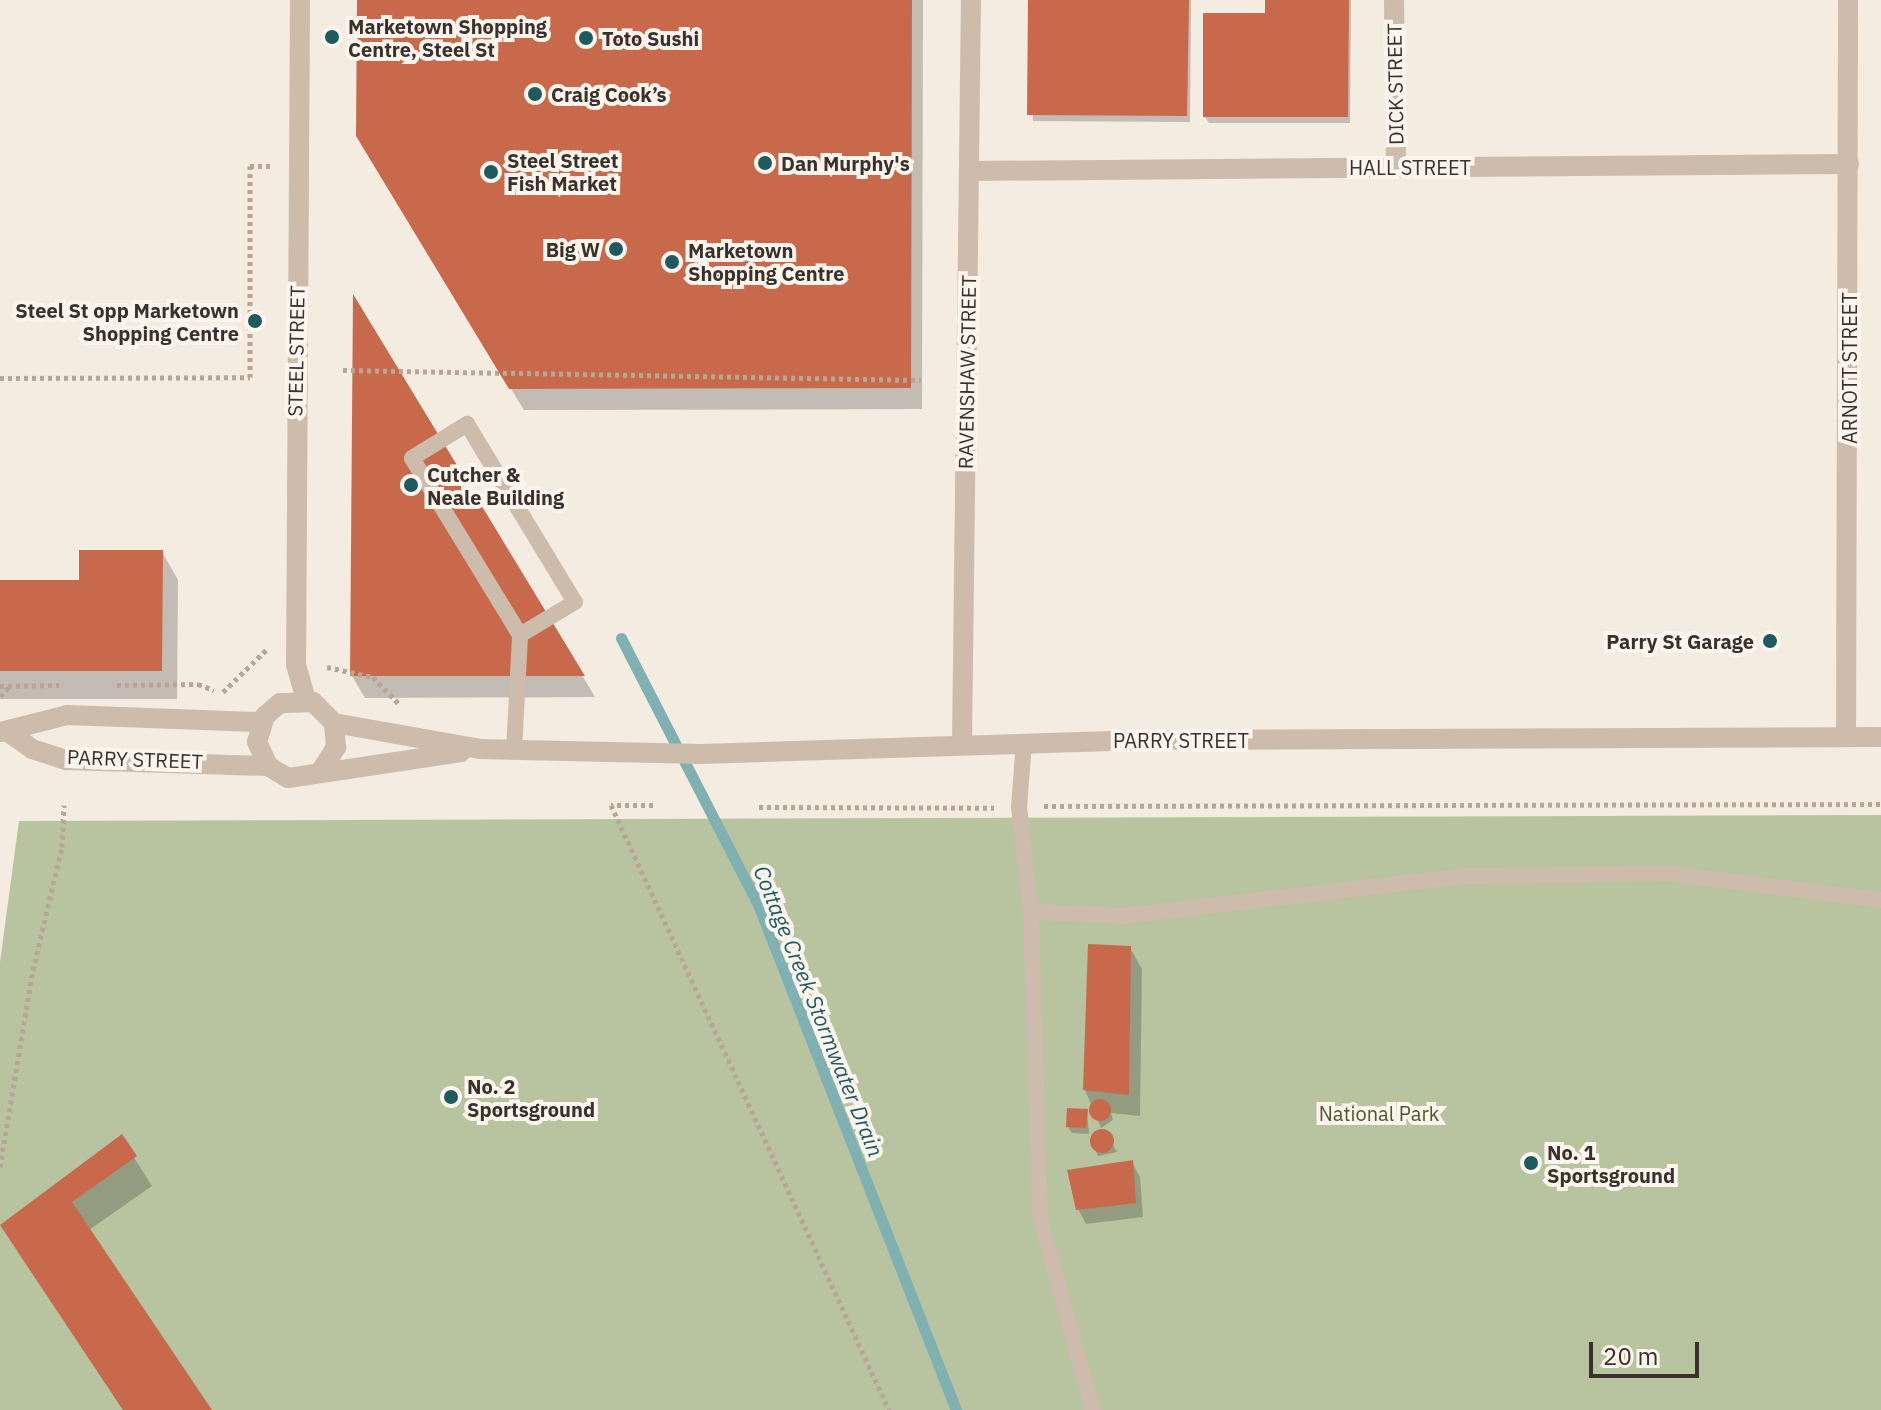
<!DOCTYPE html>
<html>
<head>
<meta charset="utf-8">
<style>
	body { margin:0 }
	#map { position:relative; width:1881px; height:1410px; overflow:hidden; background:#f4ebe1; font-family:"IBM Plex Sans",sans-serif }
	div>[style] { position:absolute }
	.green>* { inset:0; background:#b8c4a0 }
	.shadow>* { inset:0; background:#0003 }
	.stream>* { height:11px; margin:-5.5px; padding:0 5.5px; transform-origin:5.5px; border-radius:5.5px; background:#7fb0b2 }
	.building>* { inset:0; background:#c8694b }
	.round { border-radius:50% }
	.path>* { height:5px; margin-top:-2.5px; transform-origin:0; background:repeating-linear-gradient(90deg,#b9a596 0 4px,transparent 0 8px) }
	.service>* { height:16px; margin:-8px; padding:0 8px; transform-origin:8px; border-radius:8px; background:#cdbbac }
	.minor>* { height:20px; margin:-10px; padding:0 10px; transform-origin:10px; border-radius:10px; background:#cdbbac }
	.tertiary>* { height:20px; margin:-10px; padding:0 10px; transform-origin:10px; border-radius:10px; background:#cdbbac }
	.dots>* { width:22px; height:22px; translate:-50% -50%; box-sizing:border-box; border:4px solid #fbf5ee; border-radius:50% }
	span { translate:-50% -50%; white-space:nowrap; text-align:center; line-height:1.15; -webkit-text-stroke:8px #fbf5ee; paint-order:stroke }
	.poi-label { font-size:20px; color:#3b302b; font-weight:700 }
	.left { translate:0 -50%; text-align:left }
	.right { translate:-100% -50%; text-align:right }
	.street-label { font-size:20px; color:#3b302b }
	.park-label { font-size:20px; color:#4a5a2e }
	.water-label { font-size:22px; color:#1f5a5e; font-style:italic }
	.scale { position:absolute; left:1589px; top:1342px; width:110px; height:36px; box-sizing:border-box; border:4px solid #3b302b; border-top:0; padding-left:10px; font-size:24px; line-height:28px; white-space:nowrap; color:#3b302b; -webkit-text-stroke:6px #fbf5ee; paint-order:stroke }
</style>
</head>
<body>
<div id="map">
	<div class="green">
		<i style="clip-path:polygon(1881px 815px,1881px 1410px,0 1410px,0 962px,19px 821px)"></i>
	</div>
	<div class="shadow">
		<i style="clip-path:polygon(359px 0,923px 0,922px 409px,524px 410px,371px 158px)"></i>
		<i style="clip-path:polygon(1029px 0,1191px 0,1190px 122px,1033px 121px)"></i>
		<i style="clip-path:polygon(1267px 0,1351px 0,1350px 123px,1209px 123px,1205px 117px,1267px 15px)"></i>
		<i style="clip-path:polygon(355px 301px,583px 677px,595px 697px,365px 698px,352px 676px)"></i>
		<i style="clip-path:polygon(162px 552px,178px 580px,177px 699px,0 699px,0 582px,81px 582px)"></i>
		<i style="clip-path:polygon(1130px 948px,1142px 969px,1140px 1116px,1111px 1113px,1113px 1120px,1101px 1128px,1085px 1090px)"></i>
		<i style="clip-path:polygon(1087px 1111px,1089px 1134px,1072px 1133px,1068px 1127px)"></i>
		<i style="clip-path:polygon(1106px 1132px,1117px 1152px,1098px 1156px,1091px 1138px)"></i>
		<i style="clip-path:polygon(121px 1137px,152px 1186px,89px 1230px,210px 1410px,123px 1410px,18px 1252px)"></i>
		<i style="clip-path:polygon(1132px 1162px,1140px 1177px,1143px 1217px,1086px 1224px,1078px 1209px)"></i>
	</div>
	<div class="stream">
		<i style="left:621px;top:638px;width:302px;rotate:62.8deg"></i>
		<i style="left:759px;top:907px;width:540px;rotate:68.61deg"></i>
	</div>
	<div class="building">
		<i style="clip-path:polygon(357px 0,912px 0,911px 388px,509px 389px,356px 136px)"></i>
		<i style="clip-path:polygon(1028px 0,1189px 0,1187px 116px,1027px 115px)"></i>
		<i style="clip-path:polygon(1265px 0,1349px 0,1348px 117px,1203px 117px,1203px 13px,1265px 13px)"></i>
		<i style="clip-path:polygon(353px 294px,585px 676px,350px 676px)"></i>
		<i style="clip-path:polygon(79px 550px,163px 550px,162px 671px,0 671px,0 580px,79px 580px)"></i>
		<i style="clip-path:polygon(1088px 944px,1131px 946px,1129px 1095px,1083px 1090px)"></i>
		<i class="round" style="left:1089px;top:1099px;width:22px;height:22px"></i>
		<i style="clip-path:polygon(1067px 1108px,1088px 1109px,1086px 1128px,1066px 1127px)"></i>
		<i class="round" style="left:1090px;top:1129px;width:24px;height:24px"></i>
		<i style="clip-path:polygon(122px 1134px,137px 1156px,72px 1202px,212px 1410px,123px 1410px,0 1225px)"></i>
		<i style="clip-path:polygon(1133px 1160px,1136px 1203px,1076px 1210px,1067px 1170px)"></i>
	</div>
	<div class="path">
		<i style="left:343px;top:370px;width:578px;rotate:0.99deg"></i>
		<i style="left:0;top:378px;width:250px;rotate:-0.2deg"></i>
		<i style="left:250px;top:377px;width:211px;rotate:-90deg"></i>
		<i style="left:250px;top:166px;width:23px"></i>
		<i style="left:327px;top:667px;width:47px;rotate:12.3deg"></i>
		<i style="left:373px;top:677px;width:39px;rotate:46deg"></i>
		<i style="left:117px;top:685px;width:81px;rotate:-0.7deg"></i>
		<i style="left:198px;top:684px;width:17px;rotate:21deg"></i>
		<i style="left:0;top:686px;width:59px;rotate:-1deg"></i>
		<i style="left:223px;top:692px;width:62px;rotate:-44.3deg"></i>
		<i style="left:0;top:696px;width:14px;rotate:-45deg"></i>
		<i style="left:653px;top:805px;width:42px;rotate:180deg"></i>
		<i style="left:611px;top:805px;width:666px;rotate:65.32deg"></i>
		<i style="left:1044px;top:806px;width:837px;rotate:-0.14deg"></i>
		<i style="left:759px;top:807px;width:235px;rotate:0.2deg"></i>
		<i style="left:0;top:1167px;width:200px;rotate:-80.5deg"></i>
		<i style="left:33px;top:970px;width:126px;rotate:-76.7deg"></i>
		<i style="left:62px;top:847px;width:42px;rotate:-87.3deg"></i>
	</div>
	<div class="service">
		<i style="left:1024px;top:742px;width:65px;rotate:94.4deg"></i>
		<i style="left:1019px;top:807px;width:106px;rotate:83.5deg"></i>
		<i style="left:1031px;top:912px;width:306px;rotate:88.3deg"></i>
		<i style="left:1040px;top:1218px;width:199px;rotate:74.6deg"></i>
		<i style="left:514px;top:751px;width:116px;rotate:-87deg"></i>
		<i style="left:520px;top:635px;width:207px;rotate:-121.4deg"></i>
		<i style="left:412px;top:458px;width:65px;rotate:-31.7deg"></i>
		<i style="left:467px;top:424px;width:208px;rotate:58.8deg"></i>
		<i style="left:575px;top:602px;width:64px;rotate:149deg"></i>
		<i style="left:1031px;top:912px;width:92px;rotate:2.5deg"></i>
		<i style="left:1123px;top:916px;width:344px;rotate:-6.7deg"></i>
		<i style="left:1465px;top:876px;width:207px;rotate:-0.6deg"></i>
		<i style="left:1672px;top:874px;width:211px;rotate:7.1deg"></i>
	</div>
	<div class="minor">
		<i style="left:1394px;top:0;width:168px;rotate:89.3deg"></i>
		<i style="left:970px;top:171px;width:879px;rotate:-0.46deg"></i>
		<i style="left:1846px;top:737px;width:737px;rotate:-89.84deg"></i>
		<i style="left:962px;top:744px;width:744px;rotate:-89.31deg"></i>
	</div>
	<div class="tertiary">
		<i style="left:300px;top:0;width:665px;rotate:90.34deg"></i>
		<i style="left:296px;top:665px;width:36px;rotate:74deg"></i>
		<i style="left:334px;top:723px;width:148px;rotate:10.1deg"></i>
		<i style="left:480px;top:749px;width:221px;rotate:1.3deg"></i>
		<i style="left:701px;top:754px;width:435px;rotate:-1.8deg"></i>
		<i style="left:1136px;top:740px;width:745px;rotate:-0.23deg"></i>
		<i style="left:0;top:732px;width:69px;rotate:-14.2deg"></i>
		<i style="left:67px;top:715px;width:194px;rotate:2.1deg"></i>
		<i style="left:8px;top:732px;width:29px;rotate:35deg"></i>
		<i style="left:32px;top:749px;width:36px;rotate:18deg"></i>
		<i style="left:66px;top:760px;width:202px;rotate:1.7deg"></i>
		<i style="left:320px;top:772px;width:30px;rotate:-57deg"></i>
		<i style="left:336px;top:747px;width:24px;rotate:-95deg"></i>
		<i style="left:334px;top:723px;width:30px;rotate:-135deg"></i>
		<i style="left:313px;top:702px;width:33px;rotate:178deg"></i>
		<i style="left:280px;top:703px;width:20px;rotate:139deg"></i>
		<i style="left:265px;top:716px;width:27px;rotate:107deg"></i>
		<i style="left:257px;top:742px;width:26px;rotate:65deg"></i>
		<i style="left:268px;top:766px;width:23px;rotate:31deg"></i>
		<i style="left:288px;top:778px;width:175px;rotate:-8.5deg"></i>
	</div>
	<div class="dots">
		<i style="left:332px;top:37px;background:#1f5a5e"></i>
		<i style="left:586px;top:38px;background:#1f5a5e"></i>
		<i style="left:535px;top:94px;background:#1f5a5e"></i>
		<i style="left:765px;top:163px;background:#1f5a5e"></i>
		<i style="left:491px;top:172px;background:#1f5a5e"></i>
		<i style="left:616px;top:249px;background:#1f5a5e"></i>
		<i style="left:672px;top:262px;background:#1f5a5e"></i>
		<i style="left:255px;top:321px;background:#1f5a5e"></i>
		<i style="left:411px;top:485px;background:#1f5a5e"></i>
		<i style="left:1770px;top:641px;background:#1f5a5e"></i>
		<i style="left:451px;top:1097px;background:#1f5a5e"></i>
		<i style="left:1531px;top:1163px;background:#1f5a5e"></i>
	</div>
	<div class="poi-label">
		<span class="left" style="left:348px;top:38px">Marketown Shopping<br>Centre, Steel St</span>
		<span class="left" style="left:602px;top:38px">Toto Sushi</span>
		<span class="left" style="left:551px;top:94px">Craig Cook’s</span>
		<span class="left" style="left:507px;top:172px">Steel Street<br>Fish Market</span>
		<span class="left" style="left:781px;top:163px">Dan Murphy's</span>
		<span class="right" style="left:600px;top:249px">Big W</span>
		<span class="left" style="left:688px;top:262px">Marketown<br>Shopping Centre</span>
		<span class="right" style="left:239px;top:322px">Steel St opp Marketown<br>Shopping Centre</span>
		<span class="left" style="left:427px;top:486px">Cutcher &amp;<br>Neale Building</span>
		<span class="right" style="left:1754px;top:641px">Parry St Garage</span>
		<span class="left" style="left:467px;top:1098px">No. 2<br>Sportsground</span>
		<span class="left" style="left:1547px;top:1164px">No. 1<br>Sportsground</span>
	</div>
	<div class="street-label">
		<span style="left:1395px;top:84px;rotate:-91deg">DICK STREET</span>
		<span style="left:1410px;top:167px">HALL STREET</span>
		<span style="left:296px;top:351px;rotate:-89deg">STEEL STREET</span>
		<span style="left:1849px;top:368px;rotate:-90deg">ARNOTT STREET</span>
		<span style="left:967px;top:372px;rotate:-89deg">RAVENSHAW STREET</span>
		<span style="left:1181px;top:740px">PARRY STREET</span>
		<span style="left:135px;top:759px;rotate:2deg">PARRY STREET</span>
	</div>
	<div class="park-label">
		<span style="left:1379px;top:1113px">National Park</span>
	</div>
	<div class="water-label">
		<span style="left:819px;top:1011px;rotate:68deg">Cottage Creek Stormwater Drain</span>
	</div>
	<div class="scale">20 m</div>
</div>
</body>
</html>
